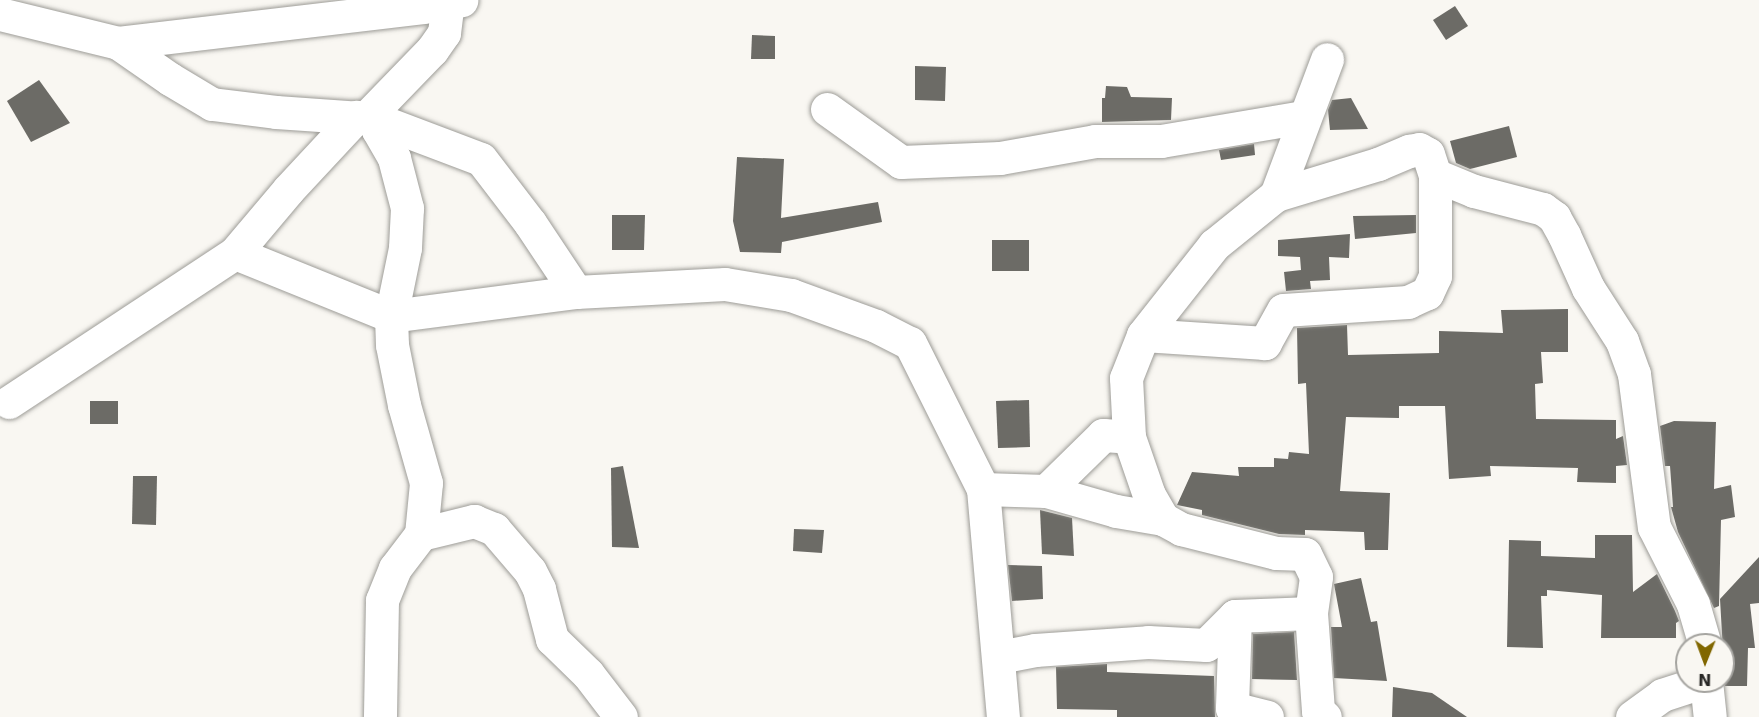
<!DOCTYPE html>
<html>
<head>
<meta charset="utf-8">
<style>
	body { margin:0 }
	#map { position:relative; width:1759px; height:717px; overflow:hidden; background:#f9f7f2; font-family:"DejaVu Sans",sans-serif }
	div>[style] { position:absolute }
	.building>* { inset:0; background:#6c6b66 }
	.roads { filter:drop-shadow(0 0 2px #9d9c97) drop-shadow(0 0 2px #9d9c97) }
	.street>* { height:33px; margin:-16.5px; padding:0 16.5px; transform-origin:16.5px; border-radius:16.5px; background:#fff }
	span { translate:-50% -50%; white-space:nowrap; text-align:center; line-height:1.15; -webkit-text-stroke:6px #f9f7f2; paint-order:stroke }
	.north { position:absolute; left:1675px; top:633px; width:60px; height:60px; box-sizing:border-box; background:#f9f7f2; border:2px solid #a5a4a0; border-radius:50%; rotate:181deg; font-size:16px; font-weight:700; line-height:24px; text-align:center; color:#282725 }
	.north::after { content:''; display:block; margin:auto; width:21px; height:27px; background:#816700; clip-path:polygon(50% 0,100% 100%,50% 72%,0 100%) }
</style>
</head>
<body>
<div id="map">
	<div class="building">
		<i style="clip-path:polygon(1455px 6px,1468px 26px,1446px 40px,1433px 20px)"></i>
		<i style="clip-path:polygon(752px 35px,775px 36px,775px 59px,751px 59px)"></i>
		<i style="clip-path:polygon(915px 66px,946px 67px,945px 101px,915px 100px)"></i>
		<i style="clip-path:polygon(39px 80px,70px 123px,31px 142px,7px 101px)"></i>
		<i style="clip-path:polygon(1106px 86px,1127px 87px,1131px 97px,1172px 98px,1171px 120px,1102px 122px,1102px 98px,1105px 98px)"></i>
		<i style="clip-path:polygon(1351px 98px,1368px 129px,1330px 130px,1328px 110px,1332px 100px)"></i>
		<i style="clip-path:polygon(1509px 126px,1517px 157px,1470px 169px,1456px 163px,1450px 141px)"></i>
		<i style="clip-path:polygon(1254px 144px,1255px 155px,1221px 160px,1219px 150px)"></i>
		<i style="clip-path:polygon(737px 157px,784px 159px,781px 218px,878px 202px,882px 222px,782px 242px,781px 253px,740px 252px,733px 221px)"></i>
		<i style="clip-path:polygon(612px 215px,645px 215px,644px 250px,612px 250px)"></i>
		<i style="clip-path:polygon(1416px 215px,1416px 233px,1355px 239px,1353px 216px)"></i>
		<i style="clip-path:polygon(1350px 234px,1349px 258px,1329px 257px,1330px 280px,1310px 281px,1311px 289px,1286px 291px,1284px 272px,1301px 270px,1300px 257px,1278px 256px,1278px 240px)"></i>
		<i style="clip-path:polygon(992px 240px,1029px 240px,1029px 271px,992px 271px)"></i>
		<i style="clip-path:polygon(1568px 309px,1568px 352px,1541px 352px,1543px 383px,1535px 384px,1536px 419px,1616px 420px,1616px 439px,1623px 436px,1627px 465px,1616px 466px,1616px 483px,1577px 482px,1578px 468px,1490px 466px,1491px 476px,1449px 479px,1445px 406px,1399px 406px,1399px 418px,1346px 417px,1340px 491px,1390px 493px,1388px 550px,1365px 550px,1364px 532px,1305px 530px,1305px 535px,1279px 534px,1202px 515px,1202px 510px,1177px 505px,1192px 472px,1239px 476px,1238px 467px,1274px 467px,1274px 458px,1288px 459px,1289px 452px,1309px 454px,1306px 383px,1298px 384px,1297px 328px,1347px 325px,1348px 355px,1439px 353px,1439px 331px,1503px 333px,1501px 310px)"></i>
		<i style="clip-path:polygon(1029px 400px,1030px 447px,998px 448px,996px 401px)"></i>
		<i style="clip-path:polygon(90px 401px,118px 401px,118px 424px,90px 424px)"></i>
		<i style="clip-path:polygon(1674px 421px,1716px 422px,1714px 489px,1731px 485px,1735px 517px,1721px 520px,1719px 606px,1714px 608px,1678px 532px,1671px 507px,1673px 507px,1670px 466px,1665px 466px,1660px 426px)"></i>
		<i style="clip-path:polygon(623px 466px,639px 548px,612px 547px,611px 468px)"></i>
		<i style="clip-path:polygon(133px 476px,157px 476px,156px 525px,132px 524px)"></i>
		<i style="clip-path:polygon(1040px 510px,1072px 518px,1074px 556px,1042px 554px)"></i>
		<i style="clip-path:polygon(794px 529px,824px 530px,822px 553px,793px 551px)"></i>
		<i style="clip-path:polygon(1595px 535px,1632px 535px,1633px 592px,1657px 574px,1675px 611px,1679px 621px,1676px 623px,1676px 638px,1601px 638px,1602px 595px,1547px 590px,1547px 596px,1541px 596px,1543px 648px,1507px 647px,1509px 540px,1541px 541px,1541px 556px,1595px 558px)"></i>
		<i style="clip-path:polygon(1759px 557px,1759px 603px,1750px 604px,1755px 648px,1748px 648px,1747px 686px,1725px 686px,1720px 599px)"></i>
		<i style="clip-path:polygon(1008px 565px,1042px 566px,1043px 599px,1012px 601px)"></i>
		<i style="clip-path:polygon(1361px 578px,1371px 622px,1377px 621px,1387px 681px,1334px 678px,1331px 627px,1342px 627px,1334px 584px)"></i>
		<i style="clip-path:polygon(1294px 632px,1297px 680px,1252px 679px,1253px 634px)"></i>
		<i style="clip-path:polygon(1107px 664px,1107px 672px,1214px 676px,1215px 717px,1117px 717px,1117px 710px,1057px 709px,1056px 667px)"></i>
		<i style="clip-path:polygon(1393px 687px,1432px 693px,1467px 717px,1392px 717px)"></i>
	</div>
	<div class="roads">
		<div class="street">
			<i style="left:0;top:14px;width:122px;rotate:13.8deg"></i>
			<i style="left:118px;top:43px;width:307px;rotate:-6.7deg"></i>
			<i style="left:423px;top:7px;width:39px;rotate:-10deg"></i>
			<i style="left:118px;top:43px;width:63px;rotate:34.7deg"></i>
			<i style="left:170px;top:79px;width:49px;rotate:30.8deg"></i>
			<i style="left:212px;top:104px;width:64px;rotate:7.1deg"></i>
			<i style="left:276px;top:112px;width:99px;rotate:4deg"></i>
			<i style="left:375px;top:119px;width:11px;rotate:75deg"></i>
			<i style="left:378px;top:130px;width:32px;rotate:60deg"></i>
			<i style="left:394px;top:158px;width:52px;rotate:75.4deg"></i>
			<i style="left:407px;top:208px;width:40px;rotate:92.9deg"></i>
			<i style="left:405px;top:248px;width:69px;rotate:101.6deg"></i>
			<i style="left:391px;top:316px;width:29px;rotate:88deg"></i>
			<i style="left:392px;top:345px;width:61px;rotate:78.7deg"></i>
			<i style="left:404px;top:405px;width:81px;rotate:74.2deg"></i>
			<i style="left:426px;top:483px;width:51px;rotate:95.6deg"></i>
			<i style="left:421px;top:534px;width:43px;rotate:127.4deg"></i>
			<i style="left:395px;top:568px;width:35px;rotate:112deg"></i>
			<i style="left:382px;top:600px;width:117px;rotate:91deg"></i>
			<i style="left:827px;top:109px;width:91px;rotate:35.6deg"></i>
			<i style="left:901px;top:162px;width:99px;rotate:-2.3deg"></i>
			<i style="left:1000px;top:158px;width:97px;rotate:-10.1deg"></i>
			<i style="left:1095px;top:141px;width:66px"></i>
			<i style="left:1161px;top:141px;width:144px;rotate:-9.6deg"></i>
			<i style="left:366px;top:118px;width:95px;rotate:-45.9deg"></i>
			<i style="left:432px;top:50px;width:21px;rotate:-55deg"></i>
			<i style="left:444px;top:33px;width:33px;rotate:-83deg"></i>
			<i style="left:375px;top:119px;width:113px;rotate:20.7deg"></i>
			<i style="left:481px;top:159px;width:81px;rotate:52.6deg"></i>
			<i style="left:530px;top:223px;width:83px;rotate:56.3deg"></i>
			<i style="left:1435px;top:175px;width:42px;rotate:22.3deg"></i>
			<i style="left:1474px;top:191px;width:71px;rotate:14.6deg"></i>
			<i style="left:1543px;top:209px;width:14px;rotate:36deg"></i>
			<i style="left:1554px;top:217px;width:21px;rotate:61deg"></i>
			<i style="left:1564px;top:235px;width:58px;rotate:65.6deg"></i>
			<i style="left:1588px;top:288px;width:63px;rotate:57.3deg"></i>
			<i style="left:1622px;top:341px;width:35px;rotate:70deg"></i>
			<i style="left:1634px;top:374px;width:154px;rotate:82.6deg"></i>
			<i style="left:1654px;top:527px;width:86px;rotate:63.1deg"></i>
			<i style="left:1693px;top:604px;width:43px;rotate:73.7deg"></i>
			<i style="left:1276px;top:195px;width:145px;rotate:-69.4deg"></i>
			<i style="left:235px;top:253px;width:168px;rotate:22deg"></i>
			<i style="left:391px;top:316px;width:187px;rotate:-7.4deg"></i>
			<i style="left:576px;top:292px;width:149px;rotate:-3.1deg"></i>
			<i style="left:725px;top:284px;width:67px;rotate:9.5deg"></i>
			<i style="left:791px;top:295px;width:90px;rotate:20deg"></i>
			<i style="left:876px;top:326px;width:38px;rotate:27deg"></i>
			<i style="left:910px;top:343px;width:163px;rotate:63.4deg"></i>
			<i style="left:983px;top:489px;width:229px;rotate:85deg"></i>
			<i style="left:9px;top:402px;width:271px;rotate:-33.4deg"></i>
			<i style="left:235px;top:253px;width:82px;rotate:-49.9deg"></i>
			<i style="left:288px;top:190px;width:100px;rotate:-47deg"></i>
			<i style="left:1129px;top:437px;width:61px;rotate:71deg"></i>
			<i style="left:1149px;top:495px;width:28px;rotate:60deg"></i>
			<i style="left:1163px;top:519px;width:21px;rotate:29deg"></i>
			<i style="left:1181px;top:529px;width:98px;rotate:14.2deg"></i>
			<i style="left:1276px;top:553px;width:29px;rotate:2deg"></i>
			<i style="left:1305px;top:554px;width:25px;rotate:64deg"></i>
			<i style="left:1316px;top:577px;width:36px;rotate:98deg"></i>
			<i style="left:1311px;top:613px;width:98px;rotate:85.9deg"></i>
			<i style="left:1318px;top:711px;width:9px;rotate:41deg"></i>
			<i style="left:983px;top:489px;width:63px;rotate:1.8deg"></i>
			<i style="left:1046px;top:491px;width:80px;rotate:-44.5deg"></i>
			<i style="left:1103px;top:435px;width:26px;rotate:4deg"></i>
			<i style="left:1129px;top:437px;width:59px;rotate:-92.9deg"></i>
			<i style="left:1126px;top:378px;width:46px;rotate:-68.4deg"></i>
			<i style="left:1143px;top:335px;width:115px;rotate:-51.7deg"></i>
			<i style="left:1214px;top:245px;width:80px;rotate:-38.9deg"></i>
			<i style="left:1276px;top:195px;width:107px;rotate:-16.9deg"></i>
			<i style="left:1378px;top:164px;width:34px;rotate:-23deg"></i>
			<i style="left:1409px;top:151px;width:10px;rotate:-11deg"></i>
			<i style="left:1419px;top:149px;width:10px;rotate:29deg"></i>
			<i style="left:1428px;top:154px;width:22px;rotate:72deg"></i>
			<i style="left:1435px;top:175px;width:101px;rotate:90deg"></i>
			<i style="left:1435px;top:276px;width:19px;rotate:115deg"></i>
			<i style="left:1427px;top:293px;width:21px;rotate:155deg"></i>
			<i style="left:1408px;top:302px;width:125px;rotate:176.3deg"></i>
			<i style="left:1283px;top:310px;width:38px;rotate:119deg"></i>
			<i style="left:1265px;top:343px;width:122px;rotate:-176.2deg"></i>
			<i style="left:1046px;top:491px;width:73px;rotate:15.9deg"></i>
			<i style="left:1116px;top:511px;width:48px;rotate:9.7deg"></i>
			<i style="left:421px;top:534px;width:55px;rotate:-13.8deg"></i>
			<i style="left:474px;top:521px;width:22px;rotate:22deg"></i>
			<i style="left:494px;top:529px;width:55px;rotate:49.4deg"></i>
			<i style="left:530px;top:571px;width:20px;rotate:63deg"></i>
			<i style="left:539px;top:589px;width:52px;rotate:75.4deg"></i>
			<i style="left:552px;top:639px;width:50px;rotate:44.2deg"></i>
			<i style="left:588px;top:674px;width:54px;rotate:52.5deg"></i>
			<i style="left:1235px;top:616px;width:76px;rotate:-2.3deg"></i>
			<i style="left:999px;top:657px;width:37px;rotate:-11deg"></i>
			<i style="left:1035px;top:650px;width:113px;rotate:-4deg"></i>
			<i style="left:1148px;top:642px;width:58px;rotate:3deg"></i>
			<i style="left:1206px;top:645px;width:41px;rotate:-45deg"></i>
			<i style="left:1235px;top:616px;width:92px;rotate:91.9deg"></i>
			<i style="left:1232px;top:708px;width:36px;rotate:14deg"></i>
			<i style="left:1706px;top:681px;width:36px;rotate:84deg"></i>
			<i style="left:1632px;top:717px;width:37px;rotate:-36deg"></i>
			<i style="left:1662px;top:695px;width:45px;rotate:-18deg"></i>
		</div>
	</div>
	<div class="north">N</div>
</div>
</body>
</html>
